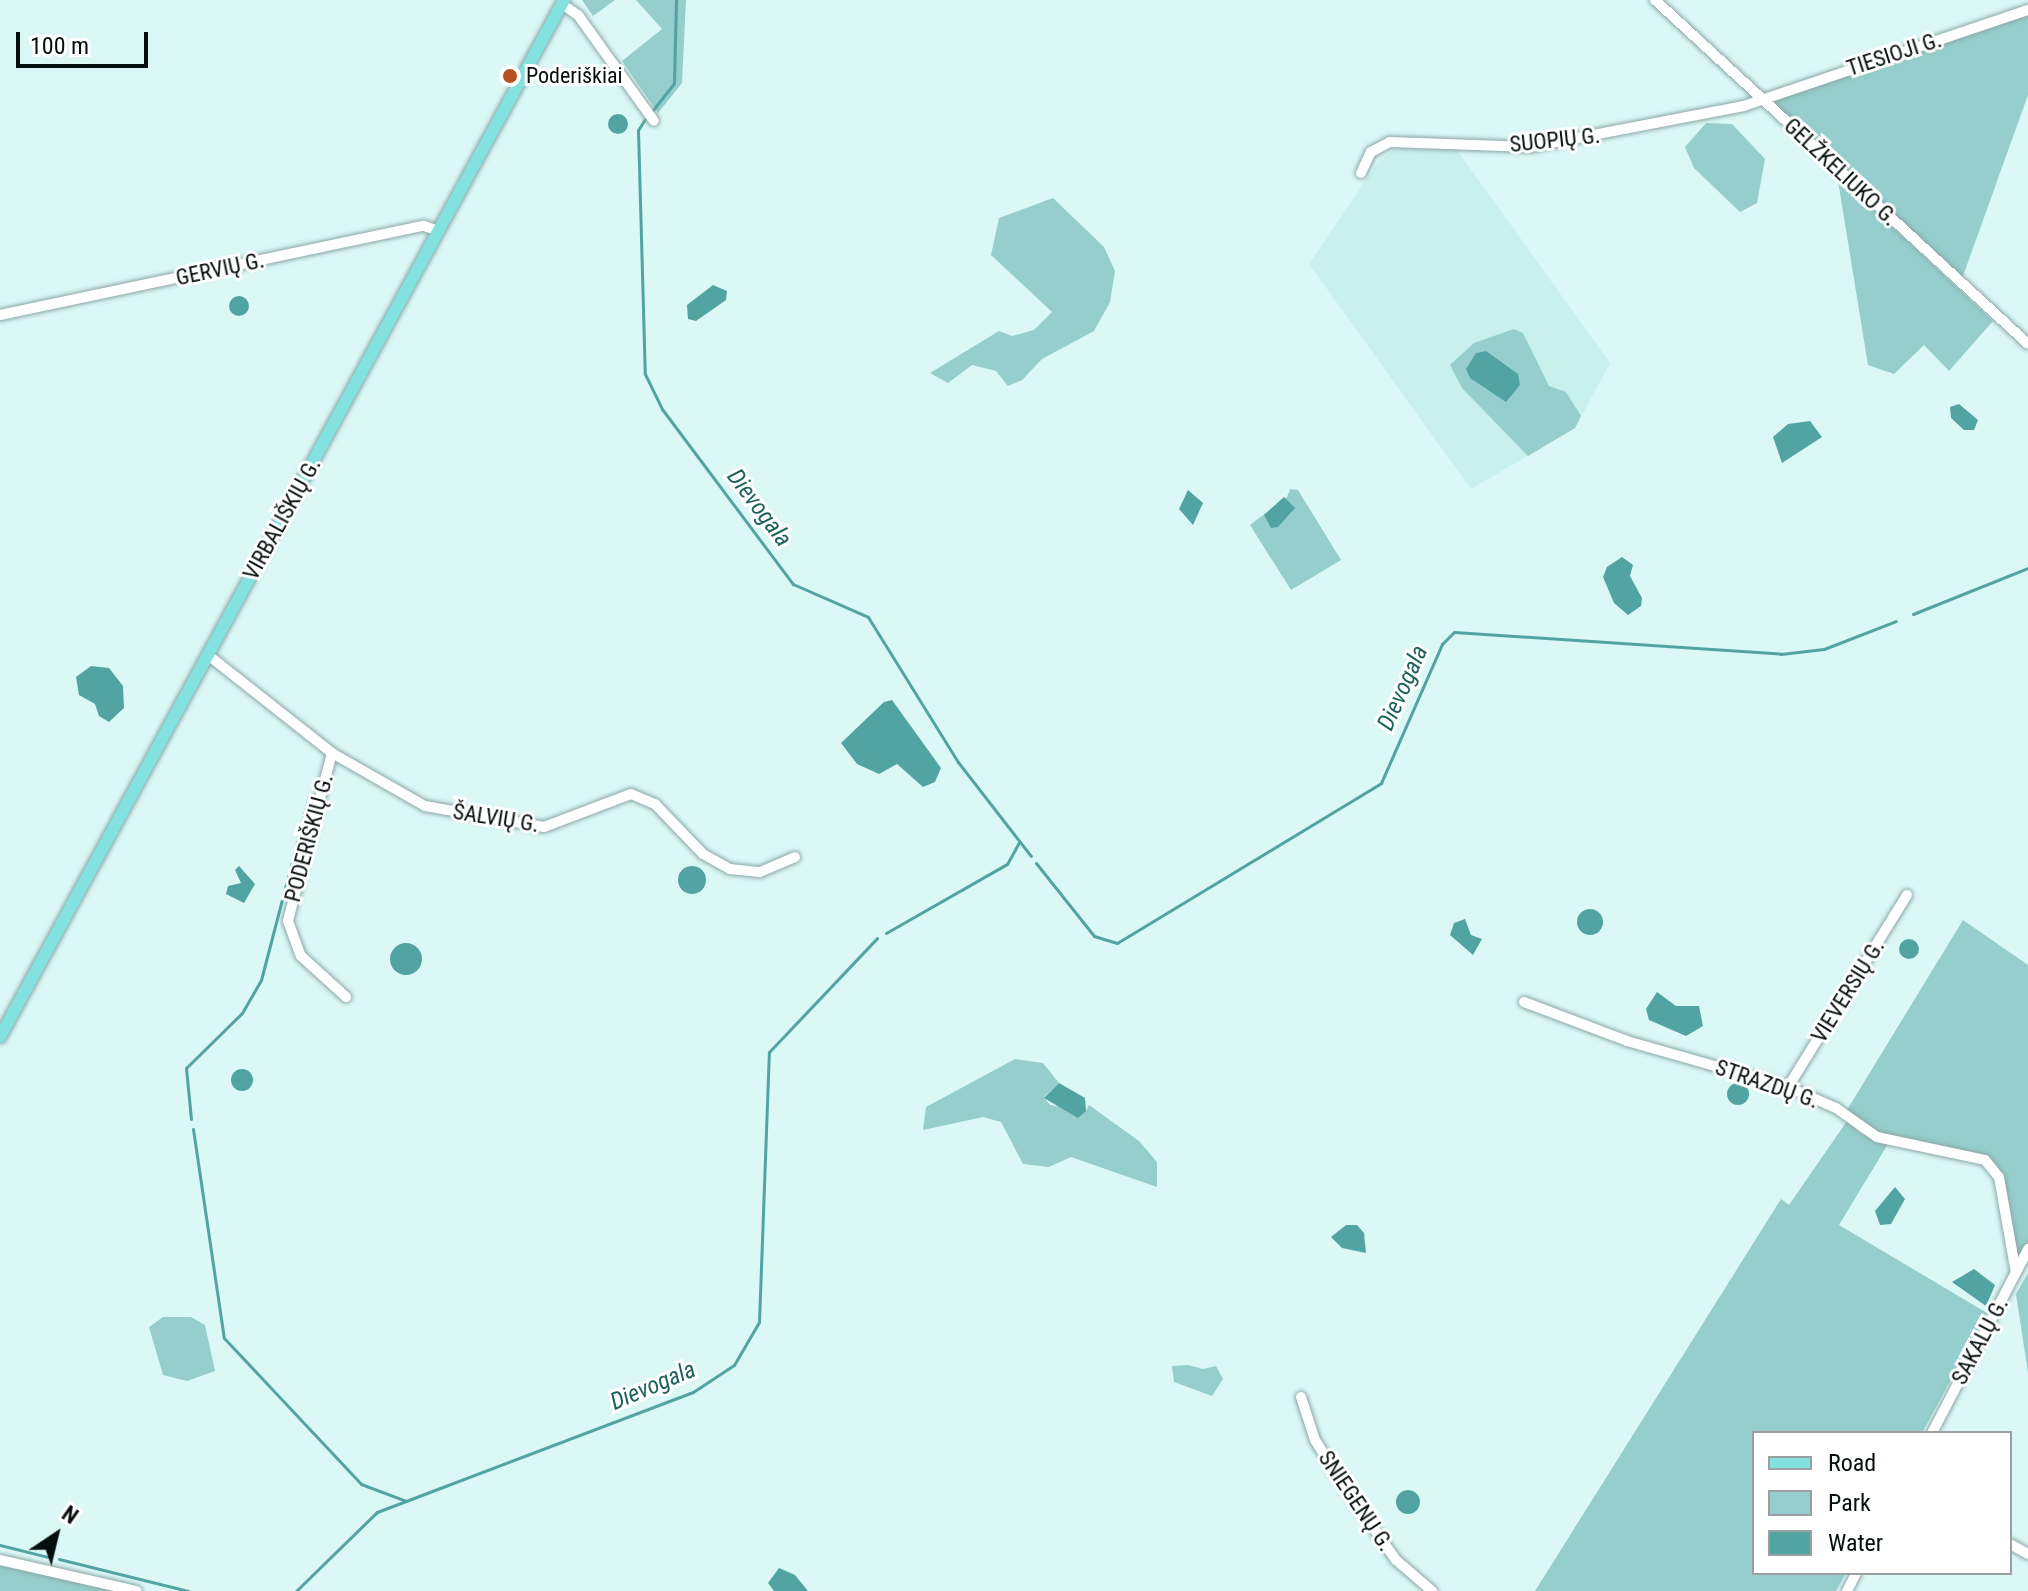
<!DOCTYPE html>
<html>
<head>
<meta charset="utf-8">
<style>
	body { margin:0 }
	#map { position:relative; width:2028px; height:1591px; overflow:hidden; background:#dbf8f7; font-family:"Roboto Condensed",sans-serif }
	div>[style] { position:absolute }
	.built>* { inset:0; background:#c8f0ed }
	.green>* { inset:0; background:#95cecc }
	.water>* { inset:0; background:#52a4a2 }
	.round { border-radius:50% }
	.stream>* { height:3px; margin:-1.5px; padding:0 1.5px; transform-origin:1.5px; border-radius:1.5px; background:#52a4a2 }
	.roads { filter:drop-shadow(0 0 2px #8ba7a6) drop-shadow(0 0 2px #8ba7a6) }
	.minor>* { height:10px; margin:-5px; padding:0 5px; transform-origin:5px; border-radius:5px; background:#fff }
	.major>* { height:12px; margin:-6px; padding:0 6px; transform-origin:6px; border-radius:6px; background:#83e1df }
	.dots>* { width:22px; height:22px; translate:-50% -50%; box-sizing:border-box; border:4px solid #fff; border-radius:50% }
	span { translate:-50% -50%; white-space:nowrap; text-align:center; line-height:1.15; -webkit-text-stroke:6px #fff; paint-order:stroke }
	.street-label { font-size:22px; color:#050f0e }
	.poi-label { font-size:22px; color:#050f0e }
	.left { translate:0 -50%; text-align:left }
	.water-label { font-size:24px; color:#1e6260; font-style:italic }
	.legend { position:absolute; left:1752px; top:1431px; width:260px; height:144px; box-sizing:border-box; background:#fff; border:2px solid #9b9f9f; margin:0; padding:10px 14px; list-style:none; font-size:24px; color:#050f0e }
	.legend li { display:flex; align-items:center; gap:16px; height:40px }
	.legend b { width:40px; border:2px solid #9b9f9f }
	.north { position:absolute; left:16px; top:1495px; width:80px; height:80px; -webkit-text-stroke:6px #fff; paint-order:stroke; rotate:35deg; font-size:22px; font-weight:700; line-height:32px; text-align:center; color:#050f0e }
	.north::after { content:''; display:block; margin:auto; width:28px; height:36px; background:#050f0e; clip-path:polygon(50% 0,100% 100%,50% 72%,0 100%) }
	.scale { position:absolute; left:16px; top:32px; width:132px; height:36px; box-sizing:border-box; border:4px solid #050f0e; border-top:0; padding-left:10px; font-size:24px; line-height:28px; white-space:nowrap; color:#050f0e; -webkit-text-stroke:6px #fff; paint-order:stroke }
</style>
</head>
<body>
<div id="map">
	<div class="built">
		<i style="clip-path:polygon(1404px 141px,1452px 143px,1610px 363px,1575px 428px,1471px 489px,1309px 264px,1379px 161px)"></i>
	</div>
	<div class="green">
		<i style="clip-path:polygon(582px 0,615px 0,593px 16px)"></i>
		<i style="clip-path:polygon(636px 0,686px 0,682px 83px,658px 113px,622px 61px,662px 29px)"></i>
		<i style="clip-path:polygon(2028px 10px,2028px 95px,1963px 276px,1956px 278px,1760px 98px)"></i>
		<i style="clip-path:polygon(1706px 123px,1732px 124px,1765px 159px,1757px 203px,1740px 212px,1694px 168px,1685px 147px)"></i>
		<i style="clip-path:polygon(1837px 175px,1993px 321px,1949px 371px,1924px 345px,1894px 374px,1868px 365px)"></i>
		<i style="clip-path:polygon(1053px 198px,1104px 247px,1115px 271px,1110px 302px,1094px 331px,1042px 359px,1022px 380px,1008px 386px,996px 371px,972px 365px,948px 383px,930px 373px,999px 331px,1012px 336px,1034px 330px,1052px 312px,991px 255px,999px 218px)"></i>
		<i style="clip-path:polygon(1514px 329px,1523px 333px,1549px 386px,1566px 392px,1581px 416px,1575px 428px,1528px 456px,1462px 388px,1450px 365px,1474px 343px)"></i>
		<i style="clip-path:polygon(1290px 489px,1298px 490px,1341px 560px,1291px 590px,1250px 525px,1287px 497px)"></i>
		<i style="clip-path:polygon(1963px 920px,2028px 965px,2028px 1243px,2017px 1263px,2005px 1181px,1989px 1159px,1890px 1137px,1869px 1128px,1847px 1110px)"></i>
		<i style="clip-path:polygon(1015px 1059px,1043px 1063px,1059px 1083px,1044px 1097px,1050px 1105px,1086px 1111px,1089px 1105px,1139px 1141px,1157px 1162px,1157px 1187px,1071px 1157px,1049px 1167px,1023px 1164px,1001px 1122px,983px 1117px,923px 1130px,926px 1107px)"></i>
		<i style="clip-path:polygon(1847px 1121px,1860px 1133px,1888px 1144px,1839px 1225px,1987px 1313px,1922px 1433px,1754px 1433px,1754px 1573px,1846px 1573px,1836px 1591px,1535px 1591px,1781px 1199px,1789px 1205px)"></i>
		<i style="clip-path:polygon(2028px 1273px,2028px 1373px,2016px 1294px)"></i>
		<i style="clip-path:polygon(163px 1317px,191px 1317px,205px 1325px,215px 1371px,187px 1381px,163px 1375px,149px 1327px)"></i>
		<i style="clip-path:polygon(1188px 1365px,1203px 1369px,1216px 1366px,1223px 1379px,1212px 1396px,1174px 1382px,1172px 1366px)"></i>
		<i style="clip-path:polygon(0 1565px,112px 1591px,0 1591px)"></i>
	</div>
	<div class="water">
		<i class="round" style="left:608px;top:114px;width:20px;height:20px"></i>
		<i style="clip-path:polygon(713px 285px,727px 291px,726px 300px,696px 321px,688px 319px,687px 305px)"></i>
		<i class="round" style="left:229px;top:296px;width:20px;height:20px"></i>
		<i style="clip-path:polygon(1486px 351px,1518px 374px,1520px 385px,1506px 402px,1470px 378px,1466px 369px,1476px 353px)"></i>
		<i style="clip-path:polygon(1959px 404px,1978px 420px,1974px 430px,1964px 430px,1951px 418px,1950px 407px)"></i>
		<i style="clip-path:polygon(1810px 421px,1822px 437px,1782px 463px,1773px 437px,1788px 424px)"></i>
		<i style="clip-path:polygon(1188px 490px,1203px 503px,1193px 525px,1179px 509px)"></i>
		<i style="clip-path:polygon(1284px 497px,1295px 508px,1278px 527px,1271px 528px,1264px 515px)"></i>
		<i style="clip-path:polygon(1622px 557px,1633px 565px,1630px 576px,1642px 598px,1641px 606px,1628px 615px,1614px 603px,1603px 577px,1607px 567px)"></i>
		<i style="clip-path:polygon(91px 666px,109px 668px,123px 686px,124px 708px,109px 722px,99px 716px,95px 704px,79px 695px,76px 677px)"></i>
		<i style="clip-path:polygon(892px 700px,941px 768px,935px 782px,923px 787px,897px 764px,879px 774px,857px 764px,841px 743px,884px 702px)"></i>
		<i style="clip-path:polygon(239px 866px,255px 884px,244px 903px,226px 894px,228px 886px,241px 883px,235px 870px)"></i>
		<i class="round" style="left:678px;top:866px;width:28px;height:28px"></i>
		<i class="round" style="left:1577px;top:909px;width:26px;height:26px"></i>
		<i style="clip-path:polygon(1465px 919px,1471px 935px,1482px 939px,1473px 955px,1450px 935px,1454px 923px)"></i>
		<i class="round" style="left:1899px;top:939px;width:20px;height:20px"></i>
		<i class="round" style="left:390px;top:943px;width:32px;height:32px"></i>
		<i style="clip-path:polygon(1657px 992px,1676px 1006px,1699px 1006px,1703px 1026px,1686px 1036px,1649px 1020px,1646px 1009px)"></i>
		<i class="round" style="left:231px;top:1069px;width:22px;height:22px"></i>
		<i class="round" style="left:1727px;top:1083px;width:22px;height:22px"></i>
		<i style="clip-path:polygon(1059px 1083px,1085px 1098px,1086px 1111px,1078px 1118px,1044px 1098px)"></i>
		<i style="clip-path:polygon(1895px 1187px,1905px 1199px,1891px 1224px,1880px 1225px,1875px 1211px)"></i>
		<i style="clip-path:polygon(1346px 1225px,1357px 1225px,1364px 1233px,1366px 1253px,1342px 1248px,1331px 1237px)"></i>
		<i style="clip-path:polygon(1974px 1269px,1995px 1285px,1986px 1306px,1952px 1282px)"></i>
		<i class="round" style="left:1396px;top:1490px;width:24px;height:24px"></i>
		<i style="clip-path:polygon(779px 1568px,795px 1575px,808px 1591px,774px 1591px,768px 1583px)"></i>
	</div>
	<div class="stream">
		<i style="left:653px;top:110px;width:34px;rotate:-52deg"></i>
		<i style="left:674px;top:83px;width:83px;rotate:-88.6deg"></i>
		<i style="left:645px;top:119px;width:13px;rotate:122deg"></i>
		<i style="left:638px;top:130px;width:244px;rotate:88.4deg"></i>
		<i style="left:645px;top:374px;width:39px;rotate:64deg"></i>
		<i style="left:662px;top:409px;width:219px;rotate:53.2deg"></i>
		<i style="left:793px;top:584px;width:82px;rotate:23.7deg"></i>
		<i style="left:868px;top:617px;width:171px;rotate:58.2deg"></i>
		<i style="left:958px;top:762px;width:119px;rotate:52.2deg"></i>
		<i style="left:1913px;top:614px;width:124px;rotate:-21.8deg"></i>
		<i style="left:1036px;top:863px;width:93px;rotate:51.5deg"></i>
		<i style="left:1094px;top:936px;width:24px;rotate:17deg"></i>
		<i style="left:1117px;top:943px;width:309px;rotate:-31.2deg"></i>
		<i style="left:1381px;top:783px;width:152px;rotate:-66.3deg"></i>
		<i style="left:1442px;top:644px;width:17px;rotate:-45deg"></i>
		<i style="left:1454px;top:632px;width:328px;rotate:3.8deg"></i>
		<i style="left:1781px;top:654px;width:43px;rotate:-6.6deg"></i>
		<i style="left:1824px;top:649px;width:77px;rotate:-21.3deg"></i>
		<i style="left:886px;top:933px;width:139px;rotate:-29.7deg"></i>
		<i style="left:1007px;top:864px;width:25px;rotate:-61deg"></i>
		<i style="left:191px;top:1119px;width:51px;rotate:-95.6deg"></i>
		<i style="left:186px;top:1068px;width:78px;rotate:-44.5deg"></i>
		<i style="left:242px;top:1013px;width:38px;rotate:-60deg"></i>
		<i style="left:261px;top:980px;width:190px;rotate:-75.4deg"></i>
		<i style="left:193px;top:1129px;width:211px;rotate:81.6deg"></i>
		<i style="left:224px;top:1338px;width:200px;rotate:46.8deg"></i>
		<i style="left:361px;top:1484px;width:48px;rotate:20.7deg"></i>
		<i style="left:0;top:1545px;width:49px;rotate:14deg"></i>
		<i style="left:59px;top:1559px;width:133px;rotate:13.9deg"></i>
		<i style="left:296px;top:1591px;width:113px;rotate:-44.3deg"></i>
		<i style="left:377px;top:1512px;width:338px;rotate:-20.8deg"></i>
		<i style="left:693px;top:1392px;width:49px;rotate:-33.4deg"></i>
		<i style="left:734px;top:1365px;width:50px;rotate:-59.8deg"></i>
		<i style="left:759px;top:1322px;width:270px;rotate:-87.9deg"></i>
		<i style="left:769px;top:1052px;width:157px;rotate:-46.5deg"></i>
	</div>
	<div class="roads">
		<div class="minor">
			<i style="left:1655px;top:0;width:507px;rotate:42.68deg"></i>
			<i style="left:562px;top:4px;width:19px;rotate:35deg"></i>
			<i style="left:578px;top:15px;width:130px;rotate:54.4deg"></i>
			<i style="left:1361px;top:173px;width:23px;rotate:-65deg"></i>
			<i style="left:1371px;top:152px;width:21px;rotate:-28deg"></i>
			<i style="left:1390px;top:142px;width:141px;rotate:2deg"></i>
			<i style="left:1531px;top:147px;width:217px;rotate:-10.9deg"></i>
			<i style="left:1744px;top:106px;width:300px;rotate:-18.7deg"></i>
			<i style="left:0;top:315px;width:433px;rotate:-11.9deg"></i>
			<i style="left:424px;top:226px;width:16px;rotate:18deg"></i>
			<i style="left:208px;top:655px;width:158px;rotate:38.3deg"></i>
			<i style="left:332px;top:753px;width:107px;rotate:29.7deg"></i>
			<i style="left:425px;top:806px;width:121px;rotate:10deg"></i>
			<i style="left:544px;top:827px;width:93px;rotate:-20.8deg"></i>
			<i style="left:631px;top:794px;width:26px;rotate:23deg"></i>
			<i style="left:655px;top:804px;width:69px;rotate:46.2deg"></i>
			<i style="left:703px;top:854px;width:31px;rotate:29deg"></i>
			<i style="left:730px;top:869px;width:30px;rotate:6deg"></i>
			<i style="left:760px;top:872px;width:38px;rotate:-23deg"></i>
			<i style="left:332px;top:753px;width:174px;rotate:104.7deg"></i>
			<i style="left:288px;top:921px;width:37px;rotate:70deg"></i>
			<i style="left:301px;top:956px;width:61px;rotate:42.3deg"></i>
			<i style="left:1524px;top:1002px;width:110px;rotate:20.7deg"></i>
			<i style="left:1627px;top:1041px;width:167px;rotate:15.9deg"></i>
			<i style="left:1788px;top:1087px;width:52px;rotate:23.6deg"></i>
			<i style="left:1836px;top:1108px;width:50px;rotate:35.3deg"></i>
			<i style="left:1877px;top:1137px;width:110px;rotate:12deg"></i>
			<i style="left:1985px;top:1160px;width:22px;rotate:51deg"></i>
			<i style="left:1999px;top:1177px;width:97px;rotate:80deg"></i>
			<i style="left:1788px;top:1087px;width:226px;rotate:-58.2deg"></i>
			<i style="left:1301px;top:1397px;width:45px;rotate:72deg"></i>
			<i style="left:1315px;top:1440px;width:47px;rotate:58deg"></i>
			<i style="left:1340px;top:1480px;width:98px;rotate:55deg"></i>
			<i style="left:1396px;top:1560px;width:48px;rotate:40.7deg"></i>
			<i style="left:1932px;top:1433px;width:208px;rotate:-62.4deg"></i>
			<i style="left:2010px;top:1544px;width:21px;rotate:29deg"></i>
			<i style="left:0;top:1560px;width:140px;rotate:12.8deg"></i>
			<i style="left:1847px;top:1591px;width:20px;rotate:-63deg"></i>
		</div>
		<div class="major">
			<i style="left:0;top:1037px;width:1180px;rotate:-61.46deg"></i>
		</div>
	</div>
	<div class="dots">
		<i style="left:510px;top:76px;background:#b65022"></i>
	</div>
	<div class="street-label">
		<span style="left:1894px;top:54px;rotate:-18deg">TIESIOJI G.</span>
		<span style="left:1555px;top:140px;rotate:-6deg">SUOPIŲ G.</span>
		<span style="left:1841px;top:172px;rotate:43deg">GELŽKELIUKO G.</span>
		<span style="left:220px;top:269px;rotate:-12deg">GERVIŲ G.</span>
		<span style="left:282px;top:519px;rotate:-61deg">VIRBALIŠKIŲ G.</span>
		<span style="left:496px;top:818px;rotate:9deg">ŠALVIŲ G.</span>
		<span style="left:309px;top:838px;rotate:-75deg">PODERIŠKIŲ G.</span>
		<span style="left:1848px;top:991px;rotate:-58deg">VIEVERSIŲ G.</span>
		<span style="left:1767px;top:1084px;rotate:19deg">STRAZDŲ G.</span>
		<span style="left:1980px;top:1341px;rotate:-62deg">SAKALŲ G.</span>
		<span style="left:1356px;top:1501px;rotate:56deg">SNIEGENŲ G.</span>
	</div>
	<div class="poi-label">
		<span class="left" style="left:526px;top:76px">Poderiškiai</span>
	</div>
	<div class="water-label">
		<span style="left:759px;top:508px;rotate:53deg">Dievogala</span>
		<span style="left:1403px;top:688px;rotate:-66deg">Dievogala</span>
		<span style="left:653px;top:1386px;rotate:-23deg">Dievogala</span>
	</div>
	<ul class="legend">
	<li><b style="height:10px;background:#83e1df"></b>Road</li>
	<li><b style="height:22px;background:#95cecc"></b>Park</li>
	<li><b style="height:22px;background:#52a4a2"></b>Water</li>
	</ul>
	<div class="north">N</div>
	<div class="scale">100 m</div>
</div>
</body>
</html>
